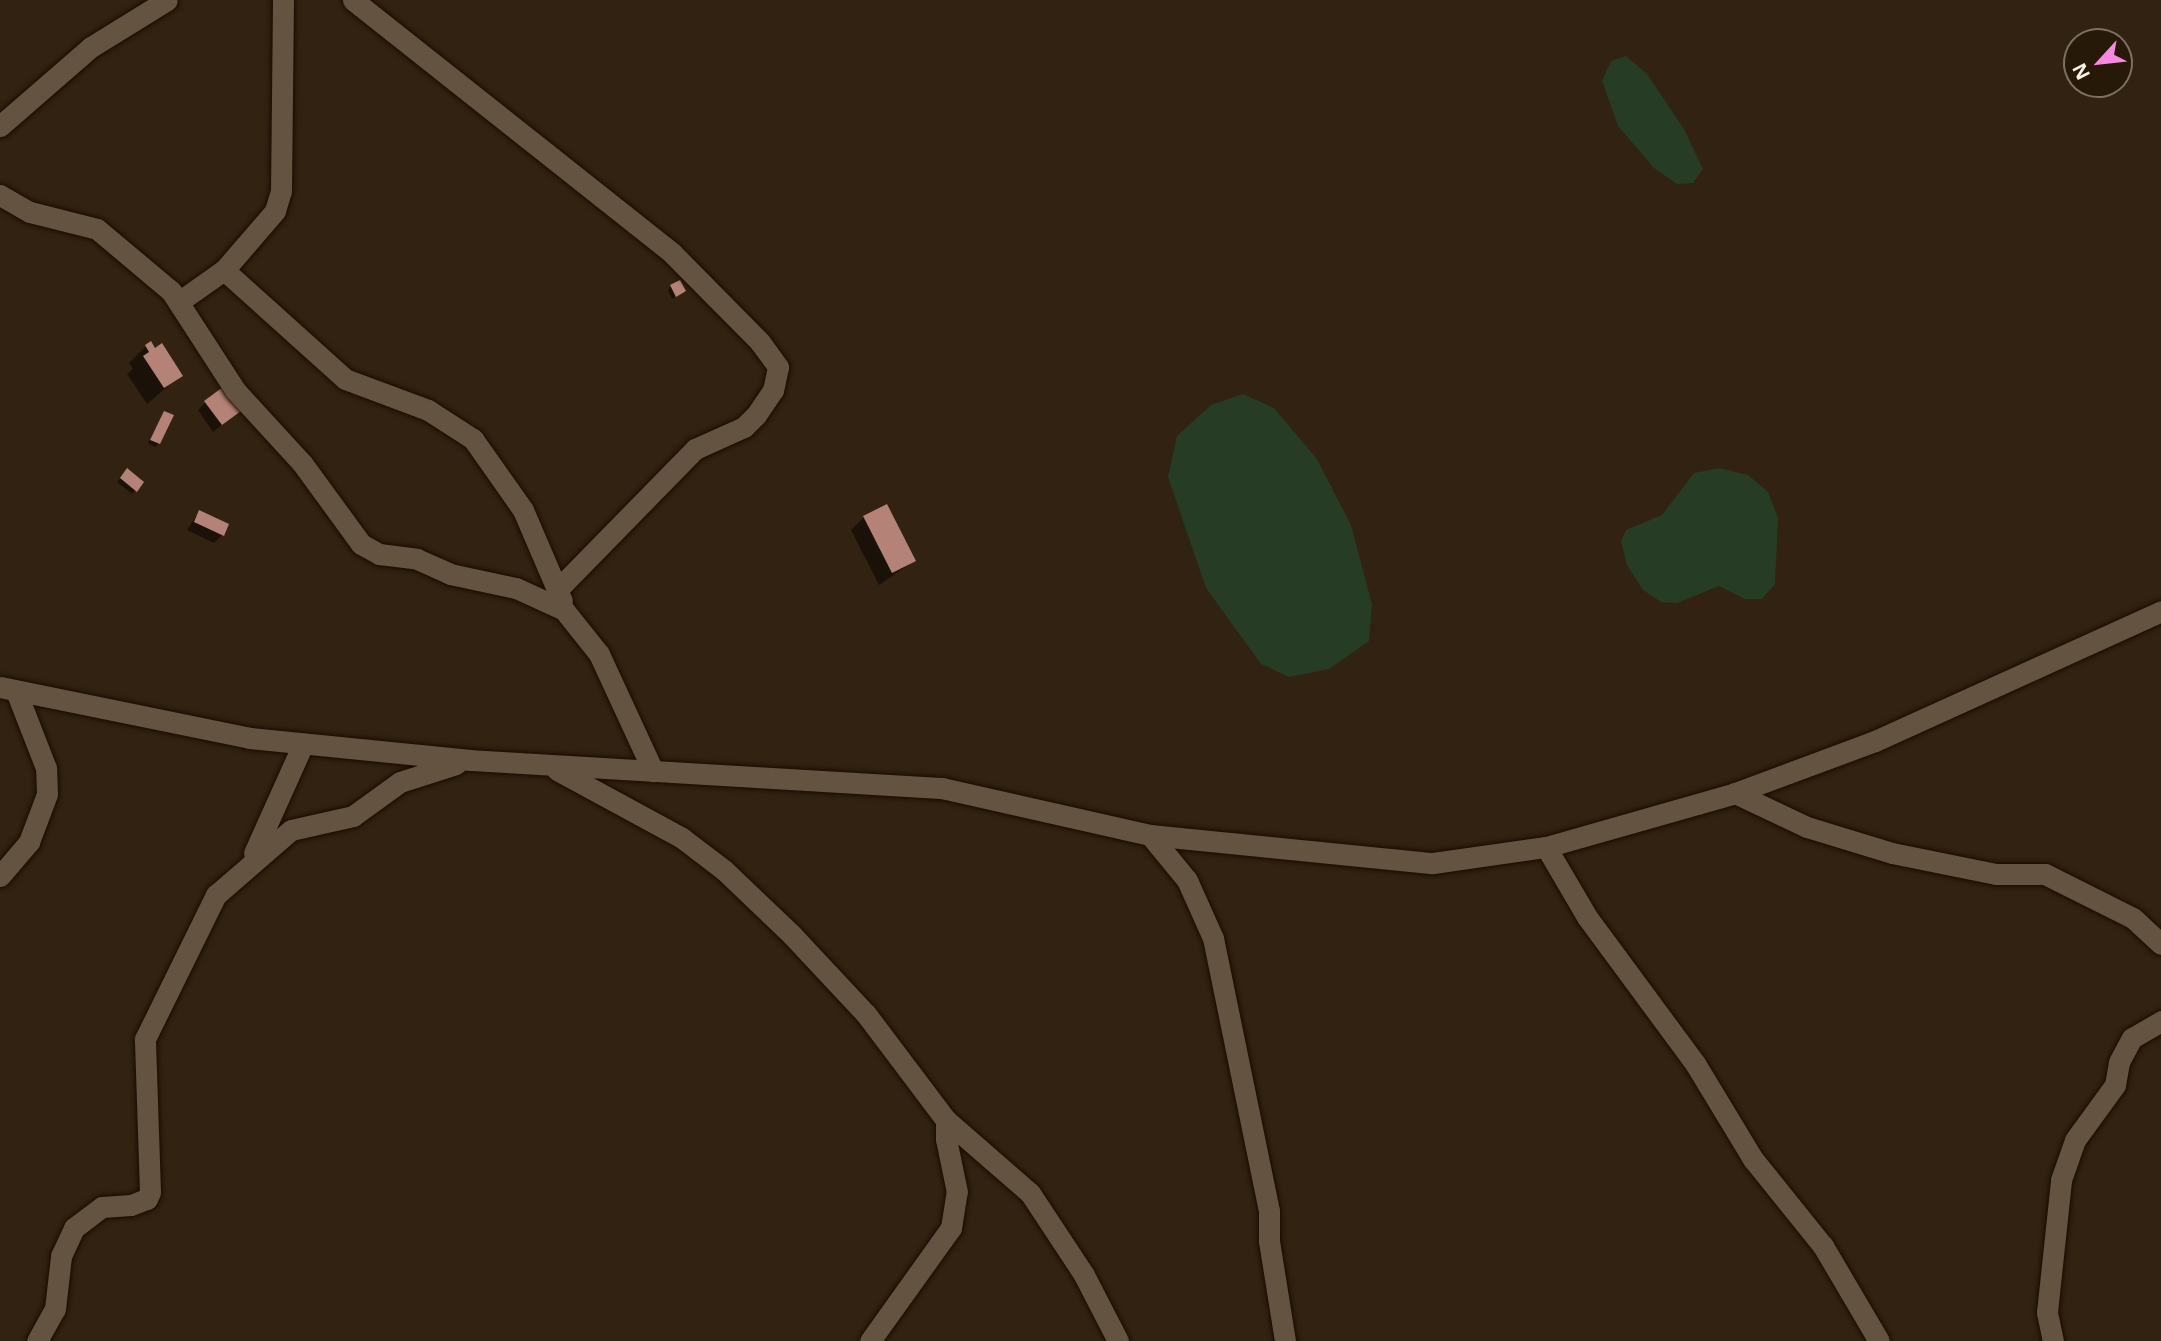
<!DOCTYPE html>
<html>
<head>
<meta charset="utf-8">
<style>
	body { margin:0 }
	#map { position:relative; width:2161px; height:1341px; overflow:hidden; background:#312211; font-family:"Open Sans",sans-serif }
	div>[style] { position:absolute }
	.green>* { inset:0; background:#273c25 }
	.shadow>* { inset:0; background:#0007 }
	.building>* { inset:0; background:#b48276 }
	.roads { filter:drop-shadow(0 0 2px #190b00) drop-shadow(0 0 2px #190b00) }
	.minor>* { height:21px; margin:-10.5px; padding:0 10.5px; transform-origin:10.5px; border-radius:10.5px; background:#645341 }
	span { translate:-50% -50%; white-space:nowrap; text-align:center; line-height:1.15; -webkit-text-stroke:7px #271908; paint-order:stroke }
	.north { position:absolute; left:2063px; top:28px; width:70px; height:70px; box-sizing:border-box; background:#271908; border:2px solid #7c7061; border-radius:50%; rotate:243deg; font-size:19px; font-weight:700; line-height:28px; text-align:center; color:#fcf2e7 }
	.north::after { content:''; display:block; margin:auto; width:24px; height:32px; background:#fb87e5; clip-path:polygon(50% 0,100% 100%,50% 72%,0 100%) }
</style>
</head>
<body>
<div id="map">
	<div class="green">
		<i style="clip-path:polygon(1626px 56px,1647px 74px,1684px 129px,1703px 169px,1693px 183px,1677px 184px,1654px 168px,1618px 126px,1602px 81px,1611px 61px)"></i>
		<i style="clip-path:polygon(1243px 394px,1274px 408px,1317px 459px,1351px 525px,1372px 604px,1369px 641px,1329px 669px,1289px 677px,1261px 664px,1206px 588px,1168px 477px,1177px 436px,1211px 405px)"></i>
		<i style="clip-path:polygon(1719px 468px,1748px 475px,1768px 492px,1778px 518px,1775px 584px,1762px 599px,1745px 599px,1719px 586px,1677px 603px,1661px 602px,1643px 590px,1627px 565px,1621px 541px,1626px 530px,1662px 515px,1694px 473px)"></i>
	</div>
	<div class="shadow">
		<i style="clip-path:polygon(671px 286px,684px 291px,672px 299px,668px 290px)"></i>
		<i style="clip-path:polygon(146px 346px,181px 375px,147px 404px,127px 374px,133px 369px,129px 363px)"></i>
		<i style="clip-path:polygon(206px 402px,239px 411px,213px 432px,198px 410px)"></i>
		<i style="clip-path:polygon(164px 413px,159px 443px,155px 447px,148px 443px)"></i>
		<i style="clip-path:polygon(124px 474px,142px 483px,132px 494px,117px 482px)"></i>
		<i style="clip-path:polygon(199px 512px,222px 535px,214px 543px,187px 530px)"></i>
		<i style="clip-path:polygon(864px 517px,914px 561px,879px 585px,851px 530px)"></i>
	</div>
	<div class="building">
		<i style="clip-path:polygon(680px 280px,686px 291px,676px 297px,670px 285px)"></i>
		<i style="clip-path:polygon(151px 341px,155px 348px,162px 343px,183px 376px,164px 388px,143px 356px,149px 352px,145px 345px)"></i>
		<i style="clip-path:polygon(223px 387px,241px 411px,222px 425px,204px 401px)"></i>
		<i style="clip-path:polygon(164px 411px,174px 415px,160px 444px,150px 440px)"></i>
		<i style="clip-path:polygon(127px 468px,144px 482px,137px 492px,120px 478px)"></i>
		<i style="clip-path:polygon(887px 504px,916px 561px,892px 573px,863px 516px)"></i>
		<i style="clip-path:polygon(199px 510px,229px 524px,224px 536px,194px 522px)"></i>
	</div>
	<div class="roads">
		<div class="minor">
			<i style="left:283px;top:0;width:191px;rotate:90.6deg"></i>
			<i style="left:281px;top:191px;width:21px;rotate:107deg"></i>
			<i style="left:275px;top:211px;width:78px;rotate:130.8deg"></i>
			<i style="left:224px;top:270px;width:163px;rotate:42deg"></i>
			<i style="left:345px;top:379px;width:89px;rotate:20.5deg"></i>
			<i style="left:428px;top:410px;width:54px;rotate:32.8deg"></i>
			<i style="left:473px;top:439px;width:87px;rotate:54.8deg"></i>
			<i style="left:523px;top:510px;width:99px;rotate:66.8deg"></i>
			<i style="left:353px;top:0;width:407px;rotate:38.4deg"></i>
			<i style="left:672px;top:253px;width:125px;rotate:45.3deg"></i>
			<i style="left:760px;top:342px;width:31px;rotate:54deg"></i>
			<i style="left:778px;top:367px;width:24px;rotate:102deg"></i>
			<i style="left:773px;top:390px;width:30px;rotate:124deg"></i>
			<i style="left:756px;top:415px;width:17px;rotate:135deg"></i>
			<i style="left:744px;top:427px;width:54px;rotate:155.8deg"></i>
			<i style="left:695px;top:449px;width:196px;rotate:134.4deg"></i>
			<i style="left:0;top:126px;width:121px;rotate:-41deg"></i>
			<i style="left:91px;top:47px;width:89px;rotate:-31.7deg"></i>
			<i style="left:0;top:195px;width:34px;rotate:30deg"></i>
			<i style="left:30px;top:212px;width:69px;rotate:14.2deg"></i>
			<i style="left:97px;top:229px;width:97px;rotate:40deg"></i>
			<i style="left:171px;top:291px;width:118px;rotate:57.1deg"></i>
			<i style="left:235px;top:390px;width:99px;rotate:47.5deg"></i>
			<i style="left:302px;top:463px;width:100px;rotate:53.9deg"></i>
			<i style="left:361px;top:544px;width:21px;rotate:29deg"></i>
			<i style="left:379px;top:554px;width:38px;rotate:7deg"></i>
			<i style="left:417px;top:559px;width:36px;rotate:24deg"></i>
			<i style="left:450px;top:574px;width:67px;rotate:12deg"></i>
			<i style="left:516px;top:588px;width:53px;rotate:24.6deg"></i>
			<i style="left:564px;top:610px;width:56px;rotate:51.5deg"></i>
			<i style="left:599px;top:654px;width:129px;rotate:65.2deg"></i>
			<i style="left:180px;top:301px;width:54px;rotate:-35.2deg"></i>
			<i style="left:0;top:687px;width:255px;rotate:11.5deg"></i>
			<i style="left:250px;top:738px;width:221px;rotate:5.7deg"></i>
			<i style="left:470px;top:760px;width:473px;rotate:3.4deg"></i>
			<i style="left:942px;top:788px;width:213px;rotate:12.7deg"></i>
			<i style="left:1150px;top:835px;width:284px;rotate:5.7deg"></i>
			<i style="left:1433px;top:863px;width:114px;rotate:-8.1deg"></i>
			<i style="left:1546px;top:847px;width:197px;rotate:-15.9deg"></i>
			<i style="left:1735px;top:793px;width:149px;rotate:-20.4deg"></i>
			<i style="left:1875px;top:741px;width:314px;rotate:-24.4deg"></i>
			<i style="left:557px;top:770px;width:142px;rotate:28.5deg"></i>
			<i style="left:682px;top:838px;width:53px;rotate:37.3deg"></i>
			<i style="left:724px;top:870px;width:94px;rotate:43.7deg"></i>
			<i style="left:792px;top:935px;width:108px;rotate:46.9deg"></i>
			<i style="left:866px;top:1014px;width:133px;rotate:53deg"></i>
			<i style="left:946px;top:1120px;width:111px;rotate:41deg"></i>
			<i style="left:1030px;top:1193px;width:98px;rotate:56.6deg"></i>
			<i style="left:1084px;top:1275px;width:74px;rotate:62.7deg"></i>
			<i style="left:1735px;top:793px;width:80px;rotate:25.3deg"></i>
			<i style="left:1807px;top:827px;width:89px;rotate:17deg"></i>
			<i style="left:1892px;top:853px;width:106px;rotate:11.4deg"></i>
			<i style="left:1996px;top:874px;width:49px"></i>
			<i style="left:2045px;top:874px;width:98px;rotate:26.6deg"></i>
			<i style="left:2133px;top:918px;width:38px;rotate:43deg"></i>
			<i style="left:1150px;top:835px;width:58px;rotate:50.6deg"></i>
			<i style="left:1187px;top:880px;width:64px;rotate:65.9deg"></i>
			<i style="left:1213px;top:938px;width:278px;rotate:78.4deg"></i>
			<i style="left:1269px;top:1210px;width:31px;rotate:90deg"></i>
			<i style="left:1269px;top:1241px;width:101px;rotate:80.9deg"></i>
			<i style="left:1546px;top:847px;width:81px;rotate:59.6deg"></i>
			<i style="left:1587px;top:917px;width:184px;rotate:53.6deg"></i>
			<i style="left:1696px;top:1065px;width:110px;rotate:58.8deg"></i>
			<i style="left:1753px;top:1159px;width:112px;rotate:51.2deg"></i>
			<i style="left:1823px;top:1246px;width:110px;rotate:59.5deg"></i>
			<i style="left:254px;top:853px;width:120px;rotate:-65.8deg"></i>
			<i style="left:0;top:876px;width:45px;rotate:-49.5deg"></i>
			<i style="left:29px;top:842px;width:51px;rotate:-69.4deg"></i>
			<i style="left:47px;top:794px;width:26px;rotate:-92deg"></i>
			<i style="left:46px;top:768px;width:83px;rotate:-111.3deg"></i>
			<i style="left:37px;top:1341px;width:37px;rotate:-61deg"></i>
			<i style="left:55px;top:1309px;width:53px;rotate:-83.5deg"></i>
			<i style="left:61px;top:1256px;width:31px;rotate:-65deg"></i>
			<i style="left:74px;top:1228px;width:35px;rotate:-37deg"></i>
			<i style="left:102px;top:1207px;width:29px;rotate:-4deg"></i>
			<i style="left:131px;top:1205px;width:17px;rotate:-21deg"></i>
			<i style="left:147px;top:1199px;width:8px;rotate:-67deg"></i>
			<i style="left:150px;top:1192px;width:153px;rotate:-91.9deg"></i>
			<i style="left:145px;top:1039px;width:161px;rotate:-63.8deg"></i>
			<i style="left:216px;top:895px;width:99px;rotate:-40.9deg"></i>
			<i style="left:291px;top:830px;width:64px;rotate:-12.7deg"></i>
			<i style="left:353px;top:816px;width:58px;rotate:-35.9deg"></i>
			<i style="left:400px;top:782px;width:59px;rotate:-17.8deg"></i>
			<i style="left:870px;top:1341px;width:139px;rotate:-54.4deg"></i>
			<i style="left:951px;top:1228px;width:36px;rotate:-81deg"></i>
			<i style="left:957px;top:1192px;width:54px;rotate:-101.7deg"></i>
			<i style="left:946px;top:1139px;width:19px;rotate:-90deg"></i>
			<i style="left:2053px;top:1341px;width:30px;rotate:-102deg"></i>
			<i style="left:2047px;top:1312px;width:133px;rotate:-83.9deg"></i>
			<i style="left:2061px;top:1180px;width:42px;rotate:-70.7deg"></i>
			<i style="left:2075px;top:1140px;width:68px;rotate:-54deg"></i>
			<i style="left:2115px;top:1085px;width:23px;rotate:-80deg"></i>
			<i style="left:2119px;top:1062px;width:27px;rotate:-62deg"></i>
			<i style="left:2132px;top:1038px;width:34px;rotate:-30deg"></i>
		</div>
	</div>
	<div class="north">N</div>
</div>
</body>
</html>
